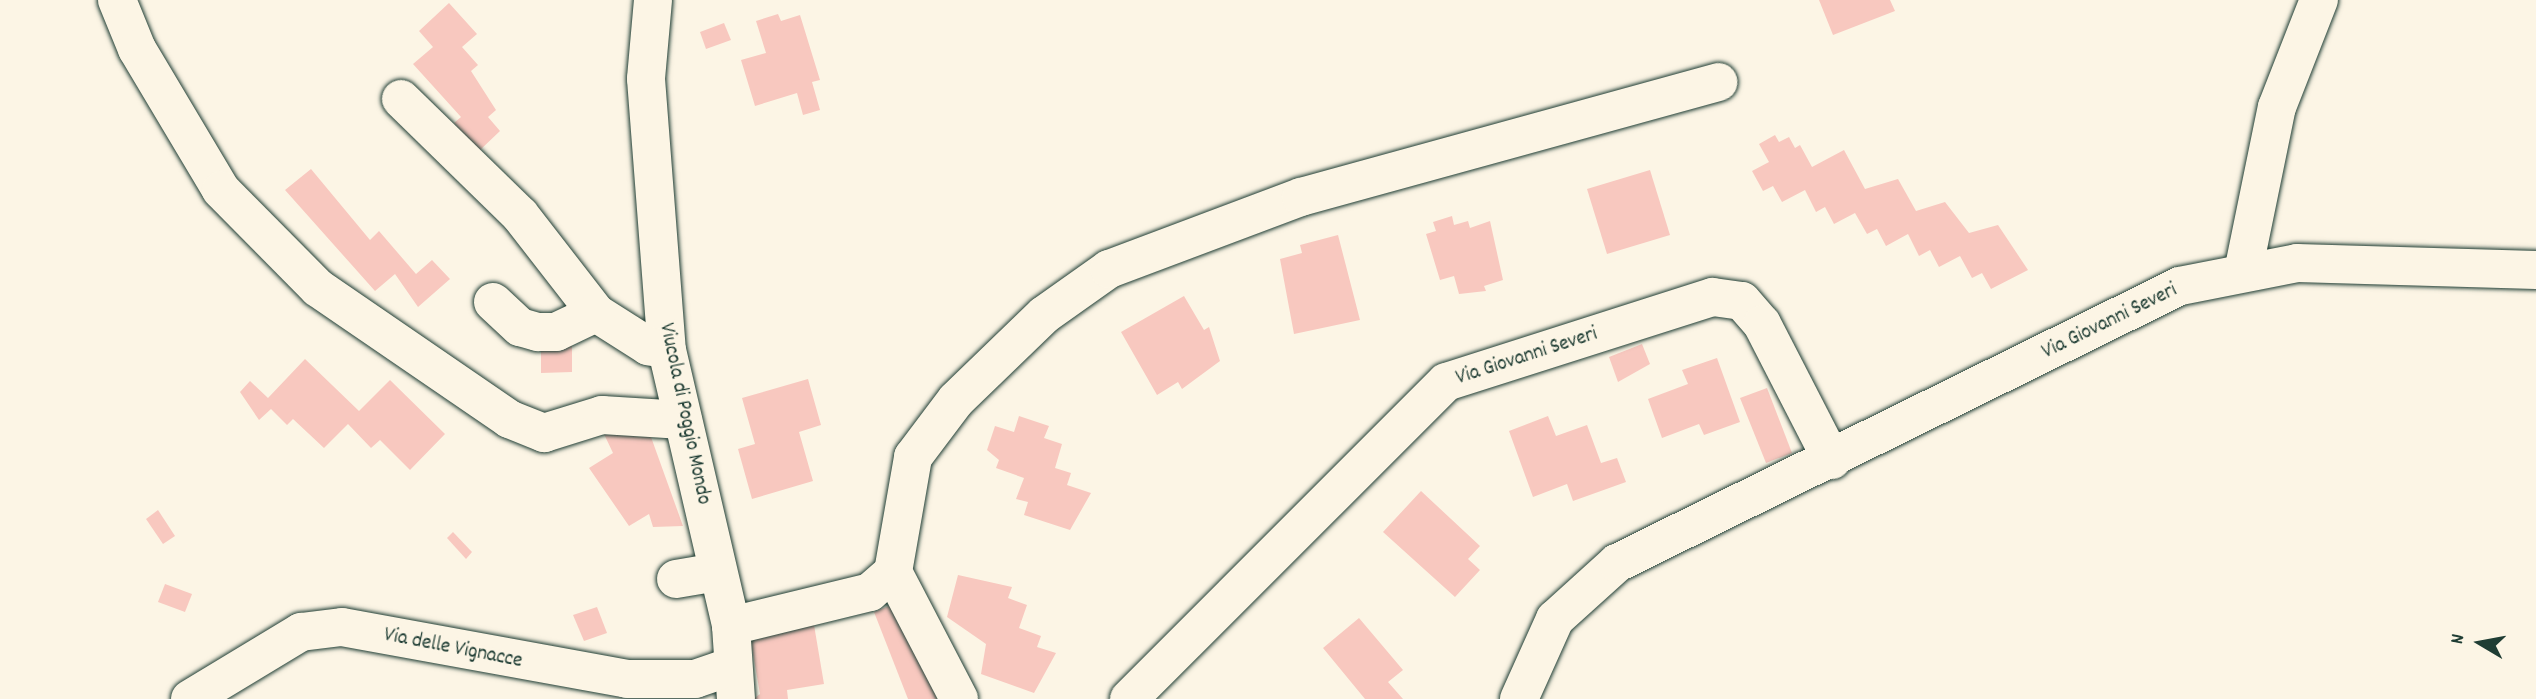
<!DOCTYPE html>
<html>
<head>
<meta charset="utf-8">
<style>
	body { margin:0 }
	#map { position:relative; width:2536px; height:699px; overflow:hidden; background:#fcf5e5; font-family:Dekko,sans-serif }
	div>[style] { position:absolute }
	.building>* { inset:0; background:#f8c8bf }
	.roads { filter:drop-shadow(0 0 2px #1f3d34) drop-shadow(0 0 2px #1f3d34) }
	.minor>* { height:38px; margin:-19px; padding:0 19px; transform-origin:19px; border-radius:19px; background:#fcf5e5 }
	span { translate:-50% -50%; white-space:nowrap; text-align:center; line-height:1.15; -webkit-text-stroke:5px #fcf5e5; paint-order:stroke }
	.street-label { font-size:21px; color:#1f3d34 }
	.north { position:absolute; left:2445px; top:608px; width:70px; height:70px; -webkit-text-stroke:5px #fcf5e5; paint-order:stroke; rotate:280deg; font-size:19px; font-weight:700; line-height:28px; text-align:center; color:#1f3d34 }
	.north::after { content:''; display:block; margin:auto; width:24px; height:32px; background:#1f3d34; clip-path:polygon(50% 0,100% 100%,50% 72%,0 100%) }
</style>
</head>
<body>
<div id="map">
	<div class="building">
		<i style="clip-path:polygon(1819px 0,1890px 0,1895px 11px,1833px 35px)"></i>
		<i style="clip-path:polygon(449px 3px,477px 34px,462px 47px,478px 65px,471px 71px,496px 110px,488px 117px,500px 131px,479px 151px,454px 123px,461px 117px,413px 64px,433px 47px,419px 31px)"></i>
		<i style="clip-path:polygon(778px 14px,781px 21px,800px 15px,820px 80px,812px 82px,820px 110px,803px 115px,797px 93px,755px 106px,741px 60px,766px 53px,756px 21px)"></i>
		<i style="clip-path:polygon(724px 23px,731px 40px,706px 49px,700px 32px)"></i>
		<i style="clip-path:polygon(1775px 135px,1779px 142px,1789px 137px,1795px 148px,1800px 145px,1812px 167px,1844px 150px,1865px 189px,1898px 179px,1916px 211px,1945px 202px,1969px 233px,1998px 225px,2028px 270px,1991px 289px,1982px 273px,1972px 278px,1960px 256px,1939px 267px,1930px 250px,1919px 256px,1908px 234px,1886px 246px,1877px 229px,1867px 234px,1855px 213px,1834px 224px,1825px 207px,1816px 212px,1805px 190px,1782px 202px,1773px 186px,1763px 191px,1752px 171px,1769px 162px,1759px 144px)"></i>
		<i style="clip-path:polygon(311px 169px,370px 240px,379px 231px,416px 274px,432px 260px,450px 279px,418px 307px,395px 274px,375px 291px,285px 190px)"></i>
		<i style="clip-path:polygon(1650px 170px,1670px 235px,1607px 254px,1587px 189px)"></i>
		<i style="clip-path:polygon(1452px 216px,1454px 225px,1468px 221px,1470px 228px,1490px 221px,1503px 280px,1484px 286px,1486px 291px,1459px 294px,1454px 276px,1440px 280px,1426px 234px,1436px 231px,1433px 222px)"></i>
		<i style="clip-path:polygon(1338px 235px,1360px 320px,1294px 334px,1280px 259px,1302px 253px,1300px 245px)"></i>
		<i style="clip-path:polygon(1184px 296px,1204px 330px,1209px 327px,1220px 361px,1182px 389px,1178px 382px,1157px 395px,1121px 332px)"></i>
		<i style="clip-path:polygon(1642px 344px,1650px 364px,1618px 382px,1609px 357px)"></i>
		<i style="clip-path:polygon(572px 345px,572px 372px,541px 373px,541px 346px)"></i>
		<i style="clip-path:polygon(1717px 358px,1740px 422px,1704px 435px,1699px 424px,1662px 438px,1648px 399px,1688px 384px,1682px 370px)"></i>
		<i style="clip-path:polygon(305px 359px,359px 411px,390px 380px,445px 434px,410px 470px,380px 440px,371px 448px,348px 424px,324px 448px,293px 419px,287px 425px,271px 409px,259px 420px,240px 392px,250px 381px,268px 398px)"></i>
		<i style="clip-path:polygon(808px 379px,821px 425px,799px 432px,813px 481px,752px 499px,738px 449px,755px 444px,742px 398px)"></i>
		<i style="clip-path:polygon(1767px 388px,1792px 453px,1766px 463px,1740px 398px)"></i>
		<i style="clip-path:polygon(1019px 416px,1049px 426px,1044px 438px,1062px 444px,1055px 468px,1071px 473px,1067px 485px,1091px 493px,1070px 530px,1024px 515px,1028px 502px,1016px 499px,1024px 478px,996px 468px,999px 460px,987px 450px,995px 426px,1014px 432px)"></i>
		<i style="clip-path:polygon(1548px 416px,1556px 436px,1587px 425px,1601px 463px,1617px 458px,1626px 482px,1573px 501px,1567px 484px,1533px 497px,1509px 431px)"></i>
		<i style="clip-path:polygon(604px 434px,651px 437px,683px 526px,653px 527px,649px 514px,629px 526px,589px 468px,613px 453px)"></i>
		<i style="clip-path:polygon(1421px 491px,1480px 546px,1468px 559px,1480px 570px,1455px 597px,1383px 532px)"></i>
		<i style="clip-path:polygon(158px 510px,175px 536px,163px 544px,146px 519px)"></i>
		<i style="clip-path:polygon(453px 532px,472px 552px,466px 559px,447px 538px)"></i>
		<i style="clip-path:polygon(958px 575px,1012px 587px,1008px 598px,1027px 605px,1019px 628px,1041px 636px,1037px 647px,1056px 653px,1034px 693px,981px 674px,986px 644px,947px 617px)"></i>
		<i style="clip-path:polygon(165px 584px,192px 594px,185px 612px,158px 602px)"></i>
		<i style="clip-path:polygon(899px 602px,937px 699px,908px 699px,874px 612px)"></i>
		<i style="clip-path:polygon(597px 607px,607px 633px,584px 641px,573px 615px)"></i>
		<i style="clip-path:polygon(1359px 618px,1403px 670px,1388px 682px,1403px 699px,1365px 699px,1323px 648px)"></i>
		<i style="clip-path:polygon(813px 619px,824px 684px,787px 690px,788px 699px,753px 699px,760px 694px,749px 631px)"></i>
	</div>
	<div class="roads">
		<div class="minor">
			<i style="left:117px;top:0;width:53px;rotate:67.8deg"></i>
			<i style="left:137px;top:49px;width:164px;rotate:59.2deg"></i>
			<i style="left:221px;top:190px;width:138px;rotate:45.3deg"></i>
			<i style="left:318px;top:288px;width:232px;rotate:34.4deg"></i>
			<i style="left:509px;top:419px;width:38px;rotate:22deg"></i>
			<i style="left:544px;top:433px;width:61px;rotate:-17.2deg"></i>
			<i style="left:602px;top:415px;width:81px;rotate:3.5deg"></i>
			<i style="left:653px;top:0;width:79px;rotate:95.1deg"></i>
			<i style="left:646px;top:79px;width:272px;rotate:85.6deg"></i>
			<i style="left:667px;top:350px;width:283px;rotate:76.9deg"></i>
			<i style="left:731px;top:626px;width:73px;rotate:86.1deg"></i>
			<i style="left:401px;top:99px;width:166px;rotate:44.3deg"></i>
			<i style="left:520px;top:215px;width:124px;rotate:52.2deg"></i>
			<i style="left:596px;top:313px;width:62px;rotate:32.4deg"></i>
			<i style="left:648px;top:346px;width:19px;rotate:12deg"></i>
			<i style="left:2243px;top:272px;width:168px;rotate:-78.4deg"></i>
			<i style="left:2277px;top:107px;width:115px;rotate:-68.6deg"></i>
			<i style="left:493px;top:302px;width:37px;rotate:43deg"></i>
			<i style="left:520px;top:327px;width:19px;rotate:16deg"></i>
			<i style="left:538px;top:332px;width:18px"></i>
			<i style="left:556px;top:332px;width:44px;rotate:-25.4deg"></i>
			<i style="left:893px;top:572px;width:143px;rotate:62.5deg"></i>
			<i style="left:676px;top:579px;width:42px;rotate:-9.7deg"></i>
			<i style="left:731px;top:626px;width:143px;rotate:-13.7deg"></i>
			<i style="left:870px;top:592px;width:30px;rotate:-41deg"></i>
			<i style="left:893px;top:572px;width:117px;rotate:-80.1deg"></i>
			<i style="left:913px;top:457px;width:71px;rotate:-53deg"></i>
			<i style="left:956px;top:400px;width:122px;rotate:-44deg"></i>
			<i style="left:1044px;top:315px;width:80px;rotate:-35.3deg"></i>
			<i style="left:1109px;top:269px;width:205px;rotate:-20.6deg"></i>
			<i style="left:1301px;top:197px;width:433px;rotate:-15.4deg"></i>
			<i style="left:190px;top:699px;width:130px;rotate:-31.1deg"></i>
			<i style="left:301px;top:632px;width:41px;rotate:-7deg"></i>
			<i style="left:342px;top:627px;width:290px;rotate:10.3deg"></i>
			<i style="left:627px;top:679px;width:68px"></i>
			<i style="left:695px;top:679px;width:40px;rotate:-18.9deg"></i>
			<i style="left:1129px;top:699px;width:448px;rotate:-45deg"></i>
			<i style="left:1446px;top:382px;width:280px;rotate:-17.7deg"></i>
			<i style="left:1713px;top:297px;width:29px;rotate:8deg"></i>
			<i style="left:1742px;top:301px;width:30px;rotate:49deg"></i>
			<i style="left:1762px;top:324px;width:153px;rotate:62.8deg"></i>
			<i style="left:1519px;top:699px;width:88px;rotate:-65.8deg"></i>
			<i style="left:1555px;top:619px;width:84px;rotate:-42.1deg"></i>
			<i style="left:1617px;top:563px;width:627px;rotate:-26.2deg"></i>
			<i style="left:2180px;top:286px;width:119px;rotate:-11.1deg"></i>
			<i style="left:2297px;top:263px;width:239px;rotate:1.7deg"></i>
		</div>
	</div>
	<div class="street-label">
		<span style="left:2110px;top:322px;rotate:-26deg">Via Giovanni Severi</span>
		<span style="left:1527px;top:357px;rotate:-18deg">Via Giovanni Severi</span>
		<span style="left:684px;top:414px;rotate:78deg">Viucola di Poggio Mondo</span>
		<span style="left:453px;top:649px;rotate:11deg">Via delle Vignacce</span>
	</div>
	<div class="north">N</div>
</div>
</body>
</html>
